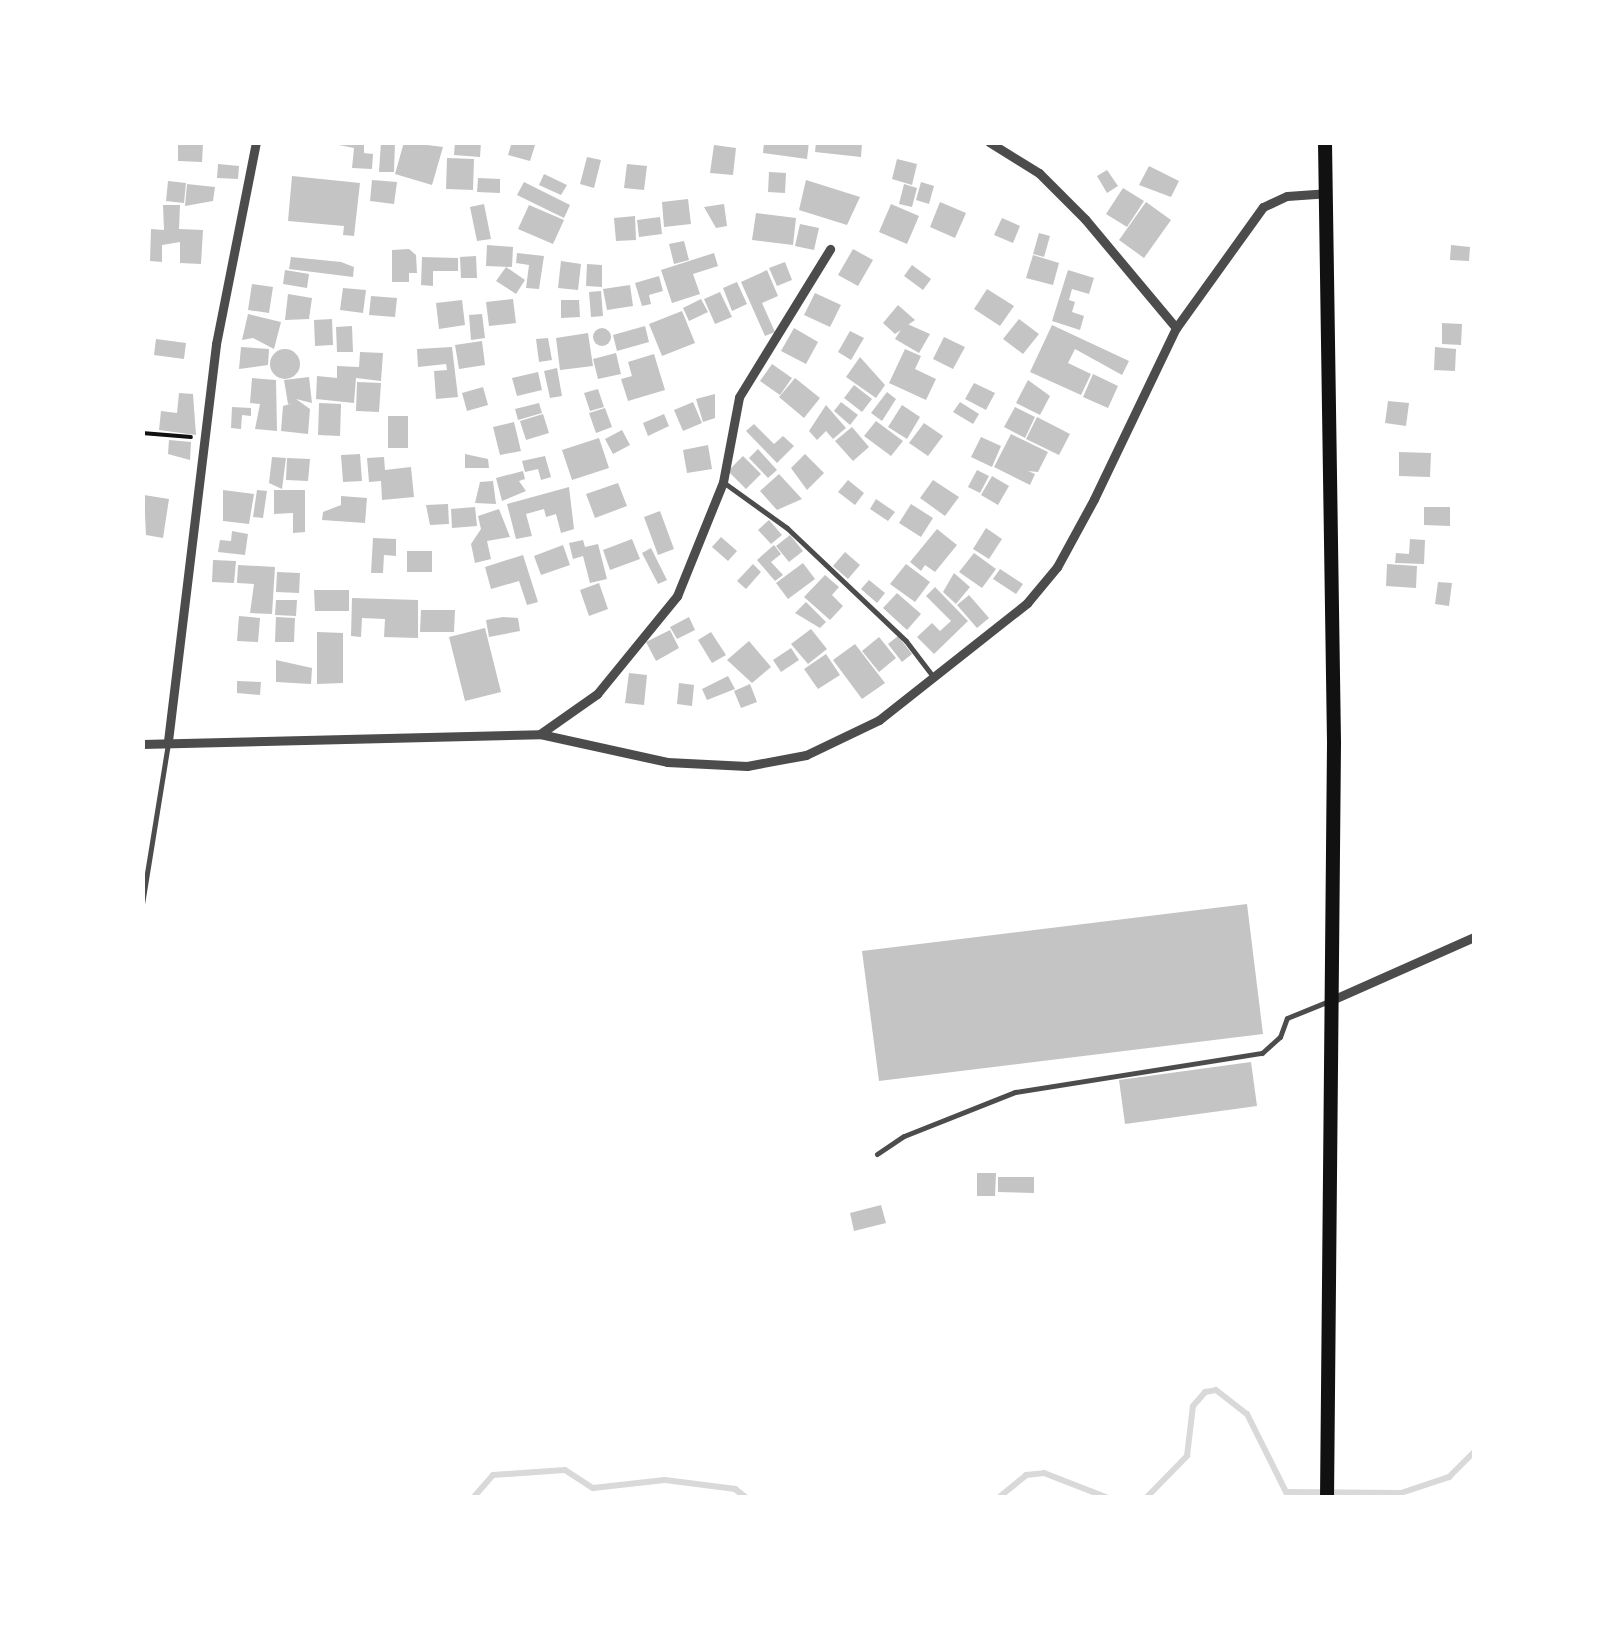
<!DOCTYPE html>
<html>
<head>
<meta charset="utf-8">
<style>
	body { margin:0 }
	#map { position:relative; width:1617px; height:1640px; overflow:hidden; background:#fff; font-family:"Crimson Pro",serif }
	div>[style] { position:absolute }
	.stream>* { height:6px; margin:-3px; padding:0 3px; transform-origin:3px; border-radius:3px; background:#d9d9d9 }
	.building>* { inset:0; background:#c4c4c4 }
	.round { border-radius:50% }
	.path>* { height:4px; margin:-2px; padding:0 2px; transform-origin:2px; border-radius:2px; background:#111 }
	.service>* { height:5px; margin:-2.5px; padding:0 2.5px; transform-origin:2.5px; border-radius:2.5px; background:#4c4c4c }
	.minor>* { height:9px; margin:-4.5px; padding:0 4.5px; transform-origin:4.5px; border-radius:4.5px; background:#4c4c4c }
	.primary>* { height:14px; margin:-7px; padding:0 7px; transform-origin:7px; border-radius:7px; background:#111 }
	span { translate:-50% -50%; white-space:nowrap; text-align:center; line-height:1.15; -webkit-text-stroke:8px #fff; paint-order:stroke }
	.frame { position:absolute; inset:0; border:145px solid #fff; pointer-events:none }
</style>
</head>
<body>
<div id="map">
	<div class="stream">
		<i style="left:473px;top:1498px;width:30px;rotate:-49deg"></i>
		<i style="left:493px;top:1475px;width:72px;rotate:-4deg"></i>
		<i style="left:565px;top:1470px;width:33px;rotate:33deg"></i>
		<i style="left:593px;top:1488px;width:72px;rotate:-6.3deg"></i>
		<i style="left:665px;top:1480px;width:71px;rotate:7.3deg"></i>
		<i style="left:735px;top:1489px;width:15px;rotate:37deg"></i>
		<i style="left:998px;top:1498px;width:36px;rotate:-39deg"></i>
		<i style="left:1026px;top:1475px;width:18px;rotate:-6deg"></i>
		<i style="left:1044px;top:1473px;width:69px;rotate:21.3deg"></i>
		<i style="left:1146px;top:1498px;width:59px;rotate:-45.7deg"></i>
		<i style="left:1187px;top:1456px;width:50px;rotate:-83.2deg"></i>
		<i style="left:1193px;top:1406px;width:18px;rotate:-49deg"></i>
		<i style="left:1205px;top:1392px;width:11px;rotate:-10deg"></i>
		<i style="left:1216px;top:1390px;width:39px;rotate:38deg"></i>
		<i style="left:1247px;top:1414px;width:87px;rotate:63.4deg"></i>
		<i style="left:1286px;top:1492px;width:115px;rotate:0.5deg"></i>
		<i style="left:1401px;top:1493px;width:51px;rotate:-18.4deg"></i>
		<i style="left:1449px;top:1477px;width:35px;rotate:-45deg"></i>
	</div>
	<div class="building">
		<i style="clip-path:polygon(324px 142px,364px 142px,364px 153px,373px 154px,372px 169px,352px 168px,354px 148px)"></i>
		<i style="clip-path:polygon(381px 142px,395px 142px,394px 172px,379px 172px)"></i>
		<i style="clip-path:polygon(404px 142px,443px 147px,432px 185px,395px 174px)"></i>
		<i style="clip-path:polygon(455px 142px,481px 142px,480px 157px,454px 155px)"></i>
		<i style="clip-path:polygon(512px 142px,536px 142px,530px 161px,508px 155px)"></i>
		<i style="clip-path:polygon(764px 142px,809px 142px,807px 159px,763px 153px)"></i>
		<i style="clip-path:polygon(816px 142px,862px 142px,861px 157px,815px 152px)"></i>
		<i style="clip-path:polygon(178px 143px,203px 144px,202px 162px,178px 161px)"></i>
		<i style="clip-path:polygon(714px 145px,736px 148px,733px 175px,710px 173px)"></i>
		<i style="clip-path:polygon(587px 157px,601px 160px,594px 188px,580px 184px)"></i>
		<i style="clip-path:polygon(447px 158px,474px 159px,473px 190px,446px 189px)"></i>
		<i style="clip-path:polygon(897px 159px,917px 164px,912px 185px,892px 179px)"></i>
		<i style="clip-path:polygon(218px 164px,239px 166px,238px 179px,217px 178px)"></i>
		<i style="clip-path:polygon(627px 164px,647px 166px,644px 190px,624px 188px)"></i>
		<i style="clip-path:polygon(1149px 166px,1179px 181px,1171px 197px,1139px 185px)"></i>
		<i style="clip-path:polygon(1107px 170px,1118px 186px,1107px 193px,1097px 176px)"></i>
		<i style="clip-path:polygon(769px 172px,786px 173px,785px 193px,768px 192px)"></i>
		<i style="clip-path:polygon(544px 174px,567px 185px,561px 195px,539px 185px)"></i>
		<i style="clip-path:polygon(292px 176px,360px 183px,354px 236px,343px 235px,344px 226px,288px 221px)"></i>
		<i style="clip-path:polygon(478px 178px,500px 179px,500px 193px,477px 192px)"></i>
		<i style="clip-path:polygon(372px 180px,397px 182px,394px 204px,370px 201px)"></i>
		<i style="clip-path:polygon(806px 180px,860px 197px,847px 225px,799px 210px)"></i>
		<i style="clip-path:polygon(168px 181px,186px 183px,184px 203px,166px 201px)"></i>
		<i style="clip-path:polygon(524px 182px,570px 205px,564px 218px,517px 195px)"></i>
		<i style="clip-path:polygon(921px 182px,934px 186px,929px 204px,916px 200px)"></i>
		<i style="clip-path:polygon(187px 184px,215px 187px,213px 201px,185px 206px)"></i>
		<i style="clip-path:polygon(904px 184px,917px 188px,912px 207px,899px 204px)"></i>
		<i style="clip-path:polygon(1123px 188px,1144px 201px,1127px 227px,1106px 214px)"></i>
		<i style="clip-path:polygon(688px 199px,691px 224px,664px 227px,662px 202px)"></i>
		<i style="clip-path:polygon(940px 202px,966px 213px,955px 238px,930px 227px)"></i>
		<i style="clip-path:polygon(1146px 202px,1171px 220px,1144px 258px,1119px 240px)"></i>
		<i style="clip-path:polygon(484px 204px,491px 239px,477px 241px,470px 207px)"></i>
		<i style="clip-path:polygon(724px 204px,727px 226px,716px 228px,704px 207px)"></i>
		<i style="clip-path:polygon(891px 204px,919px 216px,907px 244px,879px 232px)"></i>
		<i style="clip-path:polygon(163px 205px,180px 205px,179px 229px,203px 230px,201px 264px,180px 263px,180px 242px,162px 245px,162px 262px,150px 261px,151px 229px,164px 230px)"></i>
		<i style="clip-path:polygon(529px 205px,564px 220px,553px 244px,518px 229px)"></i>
		<i style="clip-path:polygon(756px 213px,796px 218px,793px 245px,752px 240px)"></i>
		<i style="clip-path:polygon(635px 216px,636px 240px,616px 241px,614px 218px)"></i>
		<i style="clip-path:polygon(660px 217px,662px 234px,639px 237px,637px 220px)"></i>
		<i style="clip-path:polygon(1002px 218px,1020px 226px,1013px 243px,994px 235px)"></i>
		<i style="clip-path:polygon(800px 224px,819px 228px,814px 250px,795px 246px)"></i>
		<i style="clip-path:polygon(1039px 233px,1050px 236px,1044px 257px,1033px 254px)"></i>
		<i style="clip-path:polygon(684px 241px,689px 260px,674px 264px,669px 244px)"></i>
		<i style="clip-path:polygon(487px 245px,513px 247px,512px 267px,486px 266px)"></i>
		<i style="clip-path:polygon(1451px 245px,1470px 247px,1469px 261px,1450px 260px)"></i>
		<i style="clip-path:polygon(409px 249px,416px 255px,417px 273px,409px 273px,409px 282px,392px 282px,392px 250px)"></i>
		<i style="clip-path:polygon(853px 249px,873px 260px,858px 286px,838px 275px)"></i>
		<i style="clip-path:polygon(517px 253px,544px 256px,539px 289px,526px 288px,529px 265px,516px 263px)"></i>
		<i style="clip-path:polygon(714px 253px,718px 266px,693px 274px,700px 294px,672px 303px,661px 270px)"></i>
		<i style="clip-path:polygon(1033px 255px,1059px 263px,1053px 285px,1026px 278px)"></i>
		<i style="clip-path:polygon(476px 256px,477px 278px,461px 278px,460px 257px)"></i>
		<i style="clip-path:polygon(291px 257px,341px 262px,354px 267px,353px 277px,289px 269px)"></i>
		<i style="clip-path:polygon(422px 257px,458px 258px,458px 271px,433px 271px,433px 286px,421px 285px)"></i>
		<i style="clip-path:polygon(561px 261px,581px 264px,578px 290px,558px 288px)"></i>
		<i style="clip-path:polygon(785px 262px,792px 280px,777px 286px,769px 268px)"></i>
		<i style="clip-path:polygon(587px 264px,602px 265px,602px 287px,586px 286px)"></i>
		<i style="clip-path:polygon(912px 265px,931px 279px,923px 290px,904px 276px)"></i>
		<i style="clip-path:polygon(506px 267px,525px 280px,516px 294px,496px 281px)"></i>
		<i style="clip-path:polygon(285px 270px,309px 274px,307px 288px,283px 284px)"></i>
		<i style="clip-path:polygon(767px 270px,778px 296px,762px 303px,775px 332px,765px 336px,741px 282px)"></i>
		<i style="clip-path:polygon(1068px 270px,1094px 278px,1089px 294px,1072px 289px,1069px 300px,1075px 302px,1072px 312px,1084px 316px,1080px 330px,1052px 321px)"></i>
		<i style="clip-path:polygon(659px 276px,663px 291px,649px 295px,651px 304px,642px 306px,635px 283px)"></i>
		<i style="clip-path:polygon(737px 282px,747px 304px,732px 311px,723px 288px)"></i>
		<i style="clip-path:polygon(252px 284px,273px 287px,269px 313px,248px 310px)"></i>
		<i style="clip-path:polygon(630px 285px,633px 306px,607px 310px,603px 289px)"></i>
		<i style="clip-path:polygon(343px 288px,366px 290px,363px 313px,340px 310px)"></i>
		<i style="clip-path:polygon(987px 289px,1014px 306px,1000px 326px,974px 309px)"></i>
		<i style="clip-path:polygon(601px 291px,603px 316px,591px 317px,589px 292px)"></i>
		<i style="clip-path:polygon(720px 292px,732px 317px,715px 324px,704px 299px)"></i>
		<i style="clip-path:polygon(815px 293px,841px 305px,830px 327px,804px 315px)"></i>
		<i style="clip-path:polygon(288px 294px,312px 298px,309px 319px,285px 320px)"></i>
		<i style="clip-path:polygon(371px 296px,397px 298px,395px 317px,369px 315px)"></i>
		<i style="clip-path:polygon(513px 299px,516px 323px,489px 326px,486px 302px)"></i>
		<i style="clip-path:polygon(701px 299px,708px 312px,689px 321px,683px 308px)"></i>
		<i style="clip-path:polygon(462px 300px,465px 325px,439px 329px,436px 303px)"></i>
		<i style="clip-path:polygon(561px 300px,579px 300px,580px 317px,561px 318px)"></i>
		<i style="clip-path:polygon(898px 305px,915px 320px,895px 334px,883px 323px)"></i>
		<i style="clip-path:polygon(682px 311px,695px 343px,662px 356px,649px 324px)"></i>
		<i style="clip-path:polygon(248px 314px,281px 322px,274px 349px,253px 338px,242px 340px)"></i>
		<i style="clip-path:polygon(482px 314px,485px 338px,471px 340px,469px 315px)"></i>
		<i style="clip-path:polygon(332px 319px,333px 345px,315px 346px,314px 320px)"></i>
		<i style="clip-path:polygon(1019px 319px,1039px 334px,1023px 354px,1003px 339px)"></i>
		<i style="clip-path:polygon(905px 323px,930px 334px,919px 353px,895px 339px)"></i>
		<i style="clip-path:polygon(1442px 323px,1462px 324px,1461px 345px,1442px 344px)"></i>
		<i style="clip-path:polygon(1052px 325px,1129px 361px,1122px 375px,1075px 349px,1068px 363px,1091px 374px,1081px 395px,1030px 372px)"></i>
		<i style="clip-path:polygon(352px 326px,353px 352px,337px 352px,336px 327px)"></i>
		<i style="clip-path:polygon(645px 326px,649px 342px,617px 351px,613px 335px)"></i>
		<i class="round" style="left:593px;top:328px;width:18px;height:18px"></i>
		<i style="clip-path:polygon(794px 328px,818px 342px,806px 364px,781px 351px)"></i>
		<i style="clip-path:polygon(850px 331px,864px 338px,851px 360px,838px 352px)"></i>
		<i style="clip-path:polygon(588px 333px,593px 366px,560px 370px,556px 338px)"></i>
		<i style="clip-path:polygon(944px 337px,965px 347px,953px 369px,933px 359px)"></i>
		<i style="clip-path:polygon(548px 338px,552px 360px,539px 362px,536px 339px)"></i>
		<i style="clip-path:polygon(156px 339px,186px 343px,184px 359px,154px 355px)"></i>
		<i style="clip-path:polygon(482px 341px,485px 365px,459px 369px,455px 345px)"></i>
		<i style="clip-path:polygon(241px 347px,269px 349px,268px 365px,239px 369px)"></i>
		<i style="clip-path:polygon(452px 347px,458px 397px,436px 399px,434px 371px,447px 370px,446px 364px,418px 367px,417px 349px)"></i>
		<i style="clip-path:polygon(1435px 347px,1456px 349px,1455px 371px,1434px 370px)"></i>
		<i style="clip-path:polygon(905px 349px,921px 356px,915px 369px,936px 379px,926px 400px,889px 383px)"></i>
		<i class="round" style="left:270px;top:349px;width:30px;height:30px"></i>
		<i style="clip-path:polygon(360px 352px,383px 353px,381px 381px,356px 378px,354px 403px,316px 399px,317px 376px,337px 378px,337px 366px,359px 367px)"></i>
		<i style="clip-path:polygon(616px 353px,621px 374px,598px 379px,593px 359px)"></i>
		<i style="clip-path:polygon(654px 354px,665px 390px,628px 401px,621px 379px,632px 376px,628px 362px)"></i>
		<i style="clip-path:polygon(860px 357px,885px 385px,876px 398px,846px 377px)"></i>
		<i style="clip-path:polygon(772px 364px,792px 378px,780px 395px,760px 381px)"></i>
		<i style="clip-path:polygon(557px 368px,562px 396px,550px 398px,544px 371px)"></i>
		<i style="clip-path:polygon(538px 372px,542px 390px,517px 396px,512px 378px)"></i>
		<i style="clip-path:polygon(1093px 374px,1118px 386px,1108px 408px,1083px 397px)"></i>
		<i style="clip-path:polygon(309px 377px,312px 403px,296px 399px,310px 409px,308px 434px,281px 431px,283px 406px,293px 403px,288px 404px,284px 380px)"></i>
		<i style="clip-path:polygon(252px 378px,276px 380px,277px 431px,255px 429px,260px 404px,250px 403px)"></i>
		<i style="clip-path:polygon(795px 378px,820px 398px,804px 418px,779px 397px)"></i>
		<i style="clip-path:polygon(1028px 380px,1050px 396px,1040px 415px,1016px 403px)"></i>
		<i style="clip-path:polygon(357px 382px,381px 383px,379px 412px,356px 411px)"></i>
		<i style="clip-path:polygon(974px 383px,995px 393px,986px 410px,965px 399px)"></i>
		<i style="clip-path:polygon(854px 385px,872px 399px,862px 412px,844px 398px)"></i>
		<i style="clip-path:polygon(483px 387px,488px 405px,467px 411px,462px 393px)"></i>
		<i style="clip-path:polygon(598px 389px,604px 407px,590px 411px,584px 393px)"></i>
		<i style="clip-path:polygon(887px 392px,896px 399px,882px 421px,871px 413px)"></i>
		<i style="clip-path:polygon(179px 393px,193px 394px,196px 435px,159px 430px,161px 411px,177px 413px)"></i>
		<i style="clip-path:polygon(715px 394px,715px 418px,703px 422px,696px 399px)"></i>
		<i style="clip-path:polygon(1388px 401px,1409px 403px,1406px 426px,1385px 423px)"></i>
		<i style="clip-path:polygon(693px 402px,702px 423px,683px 431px,674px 410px)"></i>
		<i style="clip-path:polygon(841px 402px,858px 415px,850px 425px,834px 411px)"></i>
		<i style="clip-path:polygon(960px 402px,979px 414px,973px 424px,953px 412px)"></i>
		<i style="clip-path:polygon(319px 403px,341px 404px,340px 436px,318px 435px)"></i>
		<i style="clip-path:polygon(539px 403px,542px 413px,518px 420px,515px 409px)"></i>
		<i style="clip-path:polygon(826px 405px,846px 428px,833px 439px,826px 431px,817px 440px,809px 431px)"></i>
		<i style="clip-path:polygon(902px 405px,920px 417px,907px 439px,888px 427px)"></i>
		<i style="clip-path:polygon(232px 407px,251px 408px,251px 416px,242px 415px,241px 429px,231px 428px)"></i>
		<i style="clip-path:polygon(1015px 407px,1035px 417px,1025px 438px,1004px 427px)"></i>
		<i style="clip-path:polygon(605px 408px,612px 427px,596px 433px,589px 413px)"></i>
		<i style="clip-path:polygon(543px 414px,549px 433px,526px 440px,520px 421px)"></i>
		<i style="clip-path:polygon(664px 414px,669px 426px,648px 436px,643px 423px)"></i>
		<i style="clip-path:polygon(388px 416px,408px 416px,408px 448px,388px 448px)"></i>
		<i style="clip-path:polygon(1037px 417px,1070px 434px,1059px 455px,1026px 439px)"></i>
		<i style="clip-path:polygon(876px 421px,903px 441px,891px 456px,864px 436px)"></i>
		<i style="clip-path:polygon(514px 422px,521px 451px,500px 455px,493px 427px)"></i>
		<i style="clip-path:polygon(924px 423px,943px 436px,928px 456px,909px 443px)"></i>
		<i style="clip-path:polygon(754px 424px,774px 444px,783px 436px,794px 446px,777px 463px,746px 431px)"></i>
		<i style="clip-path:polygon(852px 427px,869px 447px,853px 461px,835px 441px)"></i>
		<i style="clip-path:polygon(622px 430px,630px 445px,613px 454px,605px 439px)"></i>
		<i style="clip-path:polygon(1011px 434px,1048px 452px,1038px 472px,1028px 471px,1035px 474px,1030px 485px,994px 467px)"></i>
		<i style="clip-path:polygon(981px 437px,1001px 446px,992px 467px,971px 457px)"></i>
		<i style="clip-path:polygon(599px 438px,609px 468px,572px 480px,562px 450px)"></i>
		<i style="clip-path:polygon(169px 440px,191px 442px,190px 460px,168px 454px)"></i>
		<i style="clip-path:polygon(708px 445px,712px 469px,687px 473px,683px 450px)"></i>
		<i style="clip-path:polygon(758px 449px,777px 470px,768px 478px,749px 458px)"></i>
		<i style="clip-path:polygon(1399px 452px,1431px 453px,1430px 477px,1399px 476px)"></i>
		<i style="clip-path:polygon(360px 454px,362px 481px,343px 482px,341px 455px)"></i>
		<i style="clip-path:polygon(465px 454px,488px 459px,489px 468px,465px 468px)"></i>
		<i style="clip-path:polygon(805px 454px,824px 473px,807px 490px,791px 468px)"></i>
		<i style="clip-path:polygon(545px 456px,551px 477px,541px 480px,538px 469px,525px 472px,522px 461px)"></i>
		<i style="clip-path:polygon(743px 456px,761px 474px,746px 489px,728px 471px)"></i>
		<i style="clip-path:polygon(272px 457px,286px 458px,282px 489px,269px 483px)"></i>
		<i style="clip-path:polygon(384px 457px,385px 470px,411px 467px,414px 497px,382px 500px,381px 481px,369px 482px,367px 458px)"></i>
		<i style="clip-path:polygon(287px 458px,310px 459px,308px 481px,286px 480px)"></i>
		<i style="clip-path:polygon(977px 470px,989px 476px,980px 493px,968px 487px)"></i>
		<i style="clip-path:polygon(523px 471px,525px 479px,519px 481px,526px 491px,502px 501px,496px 478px)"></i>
		<i style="clip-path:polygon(779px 474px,802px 499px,777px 510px,760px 491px)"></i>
		<i style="clip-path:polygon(992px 476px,1009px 486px,998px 505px,981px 495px)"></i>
		<i style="clip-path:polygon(848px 480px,864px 493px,855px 505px,838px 492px)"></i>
		<i style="clip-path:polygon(933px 480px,959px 497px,945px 516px,920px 498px)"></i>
		<i style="clip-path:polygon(493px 481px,496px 504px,475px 503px,480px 482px)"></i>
		<i style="clip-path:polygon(618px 483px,627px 506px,595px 518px,586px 494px)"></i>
		<i style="clip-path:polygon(569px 487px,574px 529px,561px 533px,556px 514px,546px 517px,544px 509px,526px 514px,532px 536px,516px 539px,507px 504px)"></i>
		<i style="clip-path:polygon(223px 490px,254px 494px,249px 524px,223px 521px)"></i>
		<i style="clip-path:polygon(257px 490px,267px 491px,263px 518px,253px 517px)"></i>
		<i style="clip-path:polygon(274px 490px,305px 490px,305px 532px,293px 533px,293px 513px,274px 514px)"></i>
		<i style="clip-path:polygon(144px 495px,169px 499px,163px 538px,146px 535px)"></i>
		<i style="clip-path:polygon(341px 496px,367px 498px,365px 523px,322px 520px,323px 512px,341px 505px)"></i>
		<i style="clip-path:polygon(876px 499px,895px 512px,888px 521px,870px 509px)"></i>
		<i style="clip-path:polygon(448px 504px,449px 524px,430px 525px,426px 505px)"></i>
		<i style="clip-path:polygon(911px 504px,933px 518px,921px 537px,899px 523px)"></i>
		<i style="clip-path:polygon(475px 507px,477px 526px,452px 528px,451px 509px)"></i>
		<i style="clip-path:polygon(1424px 507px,1450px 507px,1450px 526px,1424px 525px)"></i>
		<i style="clip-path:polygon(499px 509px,510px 537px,487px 541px,491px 559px,475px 563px,471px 544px,481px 529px,478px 516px)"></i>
		<i style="clip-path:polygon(660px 511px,674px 549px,658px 555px,644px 517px)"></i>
		<i style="clip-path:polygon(769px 520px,782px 535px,771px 544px,758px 530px)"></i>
		<i style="clip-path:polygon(986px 528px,1002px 539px,989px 559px,973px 549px)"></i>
		<i style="clip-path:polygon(937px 529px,957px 545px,935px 572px,925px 565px,921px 571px,910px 562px)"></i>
		<i style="clip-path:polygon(232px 531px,248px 534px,245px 555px,218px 552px,220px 540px,231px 541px)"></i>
		<i style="clip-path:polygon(790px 535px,803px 551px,789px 562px,776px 546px)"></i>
		<i style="clip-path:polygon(721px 537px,737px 551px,728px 561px,712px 547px)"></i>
		<i style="clip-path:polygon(373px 538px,396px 539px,396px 556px,384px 555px,383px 573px,371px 573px)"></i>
		<i style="clip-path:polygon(632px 539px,640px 559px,610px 570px,603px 550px)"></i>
		<i style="clip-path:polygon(1410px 539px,1425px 540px,1424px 564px,1395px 563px,1396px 553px,1409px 554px)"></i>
		<i style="clip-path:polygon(583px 540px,585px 547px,598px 544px,607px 579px,590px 583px,583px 556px,573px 559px,569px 543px)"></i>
		<i style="clip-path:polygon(563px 545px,570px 565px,541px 575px,534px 556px)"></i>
		<i style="clip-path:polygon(774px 545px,781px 554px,771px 562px,783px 575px,775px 581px,757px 560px)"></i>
		<i style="clip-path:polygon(651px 548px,667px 580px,658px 584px,642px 553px)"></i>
		<i style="clip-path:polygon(407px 551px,432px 551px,432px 572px,407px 572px)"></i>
		<i style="clip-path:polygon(845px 552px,860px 565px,848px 579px,833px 566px)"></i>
		<i style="clip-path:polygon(974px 553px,996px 569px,982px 588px,959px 572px)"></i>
		<i style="clip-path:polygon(523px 555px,538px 602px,527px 605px,519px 581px,491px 589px,485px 567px)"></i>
		<i style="clip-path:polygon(213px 560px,236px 561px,234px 583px,212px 582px)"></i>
		<i style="clip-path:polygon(803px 563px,815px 579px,788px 599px,776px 583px)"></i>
		<i style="clip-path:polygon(753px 564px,761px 572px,746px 589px,737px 581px)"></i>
		<i style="clip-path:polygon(906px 564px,930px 582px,915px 602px,890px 584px)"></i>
		<i style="clip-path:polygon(1387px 564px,1417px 566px,1416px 588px,1386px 586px)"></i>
		<i style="clip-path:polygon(238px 565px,275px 567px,272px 614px,250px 613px,254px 584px,237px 583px)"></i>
		<i style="clip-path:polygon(1000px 569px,1023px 584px,1016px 594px,993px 579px)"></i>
		<i style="clip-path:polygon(277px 572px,300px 573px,299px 593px,276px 592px)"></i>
		<i style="clip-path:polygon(954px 573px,970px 587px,956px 604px,943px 592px)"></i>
		<i style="clip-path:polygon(825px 575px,839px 587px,832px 595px,843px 606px,830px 620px,804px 597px)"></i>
		<i style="clip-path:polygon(869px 580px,885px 593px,877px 603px,861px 589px)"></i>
		<i style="clip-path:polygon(1438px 582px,1452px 583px,1449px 606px,1435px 604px)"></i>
		<i style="clip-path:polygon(599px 583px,608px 609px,589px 616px,580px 590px)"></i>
		<i style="clip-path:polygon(935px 587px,968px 621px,934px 654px,917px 637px,932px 623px,940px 631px,951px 621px,926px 596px)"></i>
		<i style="clip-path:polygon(314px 590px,349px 590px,349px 611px,315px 611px)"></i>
		<i style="clip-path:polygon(897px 593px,921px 614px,907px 630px,883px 608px)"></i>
		<i style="clip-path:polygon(969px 595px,989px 618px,977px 628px,957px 605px)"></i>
		<i style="clip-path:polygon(352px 598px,418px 600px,418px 638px,384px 637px,385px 619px,362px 618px,361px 637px,351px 636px)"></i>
		<i style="clip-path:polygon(276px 600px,297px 600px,296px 616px,275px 615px)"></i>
		<i style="clip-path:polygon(806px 602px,826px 622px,820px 628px,795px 613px)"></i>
		<i style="clip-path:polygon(421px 610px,455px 610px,454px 632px,420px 632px)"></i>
		<i style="clip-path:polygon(239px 616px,260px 618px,258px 642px,237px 641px)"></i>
		<i style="clip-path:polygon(276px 617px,295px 618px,294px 642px,275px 642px)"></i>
		<i style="clip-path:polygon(503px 617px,518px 618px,520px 631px,489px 637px,486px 620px)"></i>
		<i style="clip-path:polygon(689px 617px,695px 630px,677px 639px,670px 627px)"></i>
		<i style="clip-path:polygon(485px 628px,501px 692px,465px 701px,449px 637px)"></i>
		<i style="clip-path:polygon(811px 629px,827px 649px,808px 664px,791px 644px)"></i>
		<i style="clip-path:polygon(670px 630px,679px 648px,656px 661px,646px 642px)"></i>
		<i style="clip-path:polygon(317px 632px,343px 633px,343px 683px,317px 684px)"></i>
		<i style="clip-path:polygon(711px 632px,726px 655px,712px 663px,698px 640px)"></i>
		<i style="clip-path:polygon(898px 636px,912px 654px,902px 662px,888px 644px)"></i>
		<i style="clip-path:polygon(879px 637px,896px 658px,879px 672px,862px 651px)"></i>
		<i style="clip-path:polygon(749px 641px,771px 667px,752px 683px,727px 660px)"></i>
		<i style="clip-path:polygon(855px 644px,885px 683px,862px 699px,833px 660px)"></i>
		<i style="clip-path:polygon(791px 648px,799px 660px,781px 672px,773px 660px)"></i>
		<i style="clip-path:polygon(826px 654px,840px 675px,818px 689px,804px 669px)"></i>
		<i style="clip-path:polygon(276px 660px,312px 668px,311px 684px,276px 682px)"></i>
		<i style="clip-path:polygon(629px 673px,647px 675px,644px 705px,625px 703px)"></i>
		<i style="clip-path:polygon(728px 676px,735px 689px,707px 700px,702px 689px)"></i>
		<i style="clip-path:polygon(237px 681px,261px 682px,260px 695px,237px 693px)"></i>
		<i style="clip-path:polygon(679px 683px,694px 685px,692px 706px,677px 704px)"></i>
		<i style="clip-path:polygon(750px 684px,757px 702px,741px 708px,734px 691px)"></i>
		<i style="clip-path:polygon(1247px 904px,1263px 1034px,879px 1081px,862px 951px)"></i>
		<i style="clip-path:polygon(1251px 1062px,1257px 1106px,1125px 1124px,1119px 1080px)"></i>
		<i style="clip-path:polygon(977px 1173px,996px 1173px,995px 1196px,977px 1196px)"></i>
		<i style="clip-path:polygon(998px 1177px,1034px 1177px,1034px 1193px,998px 1192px)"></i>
		<i style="clip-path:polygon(881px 1205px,886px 1223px,854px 1231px,850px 1213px)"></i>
	</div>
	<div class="path">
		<i style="left:142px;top:433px;width:49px;rotate:4.7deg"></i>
	</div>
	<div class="service">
		<i style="left:723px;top:482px;width:79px;rotate:35.7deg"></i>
		<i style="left:787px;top:528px;width:164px;rotate:43.5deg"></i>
		<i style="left:906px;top:641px;width:43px;rotate:52.6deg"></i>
		<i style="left:142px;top:904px;width:162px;rotate:-80.8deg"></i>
		<i style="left:877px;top:1154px;width:32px;rotate:-34deg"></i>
		<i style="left:904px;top:1136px;width:119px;rotate:-21.6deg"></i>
		<i style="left:1015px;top:1092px;width:250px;rotate:-9deg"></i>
		<i style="left:1262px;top:1053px;width:24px;rotate:-42deg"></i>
		<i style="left:1280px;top:1037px;width:20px;rotate:-70deg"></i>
		<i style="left:1287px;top:1018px;width:45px;rotate:-22deg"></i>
	</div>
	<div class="minor">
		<i style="left:989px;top:142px;width:59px;rotate:31.8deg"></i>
		<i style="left:1039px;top:173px;width:65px;rotate:45deg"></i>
		<i style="left:1085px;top:219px;width:142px;rotate:50.1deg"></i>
		<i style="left:540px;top:734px;width:70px;rotate:-35.1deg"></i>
		<i style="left:597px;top:694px;width:127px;rotate:-50.8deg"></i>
		<i style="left:677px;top:596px;width:123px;rotate:-68deg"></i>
		<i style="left:723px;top:482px;width:86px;rotate:-79.3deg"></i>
		<i style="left:739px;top:397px;width:174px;rotate:-58.4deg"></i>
		<i style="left:168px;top:741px;width:400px;rotate:-83.1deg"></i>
		<i style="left:216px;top:344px;width:206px;rotate:-78.8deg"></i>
		<i style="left:142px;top:744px;width:398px;rotate:-1.4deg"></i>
		<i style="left:540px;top:734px;width:130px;rotate:12.4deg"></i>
		<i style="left:667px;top:762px;width:80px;rotate:2.9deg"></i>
		<i style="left:747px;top:766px;width:60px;rotate:-10.6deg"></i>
		<i style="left:806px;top:755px;width:81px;rotate:-25.6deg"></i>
		<i style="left:879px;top:720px;width:189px;rotate:-38.3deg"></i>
		<i style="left:1027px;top:603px;width:47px;rotate:-50.2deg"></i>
		<i style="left:1057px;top:567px;width:77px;rotate:-61.4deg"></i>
		<i style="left:1094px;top:499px;width:190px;rotate:-64.4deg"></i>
		<i style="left:1176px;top:328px;width:149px;rotate:-54.3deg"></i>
		<i style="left:1263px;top:207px;width:26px;rotate:-25deg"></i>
		<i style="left:1287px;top:196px;width:39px;rotate:-4deg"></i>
		<i style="left:1332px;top:1000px;width:155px;rotate:-23.9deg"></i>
	</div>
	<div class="primary">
		<i style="left:1325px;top:142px;width:601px;rotate:89.14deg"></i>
		<i style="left:1334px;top:743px;width:755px;rotate:90.53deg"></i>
	</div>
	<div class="frame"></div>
</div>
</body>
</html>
